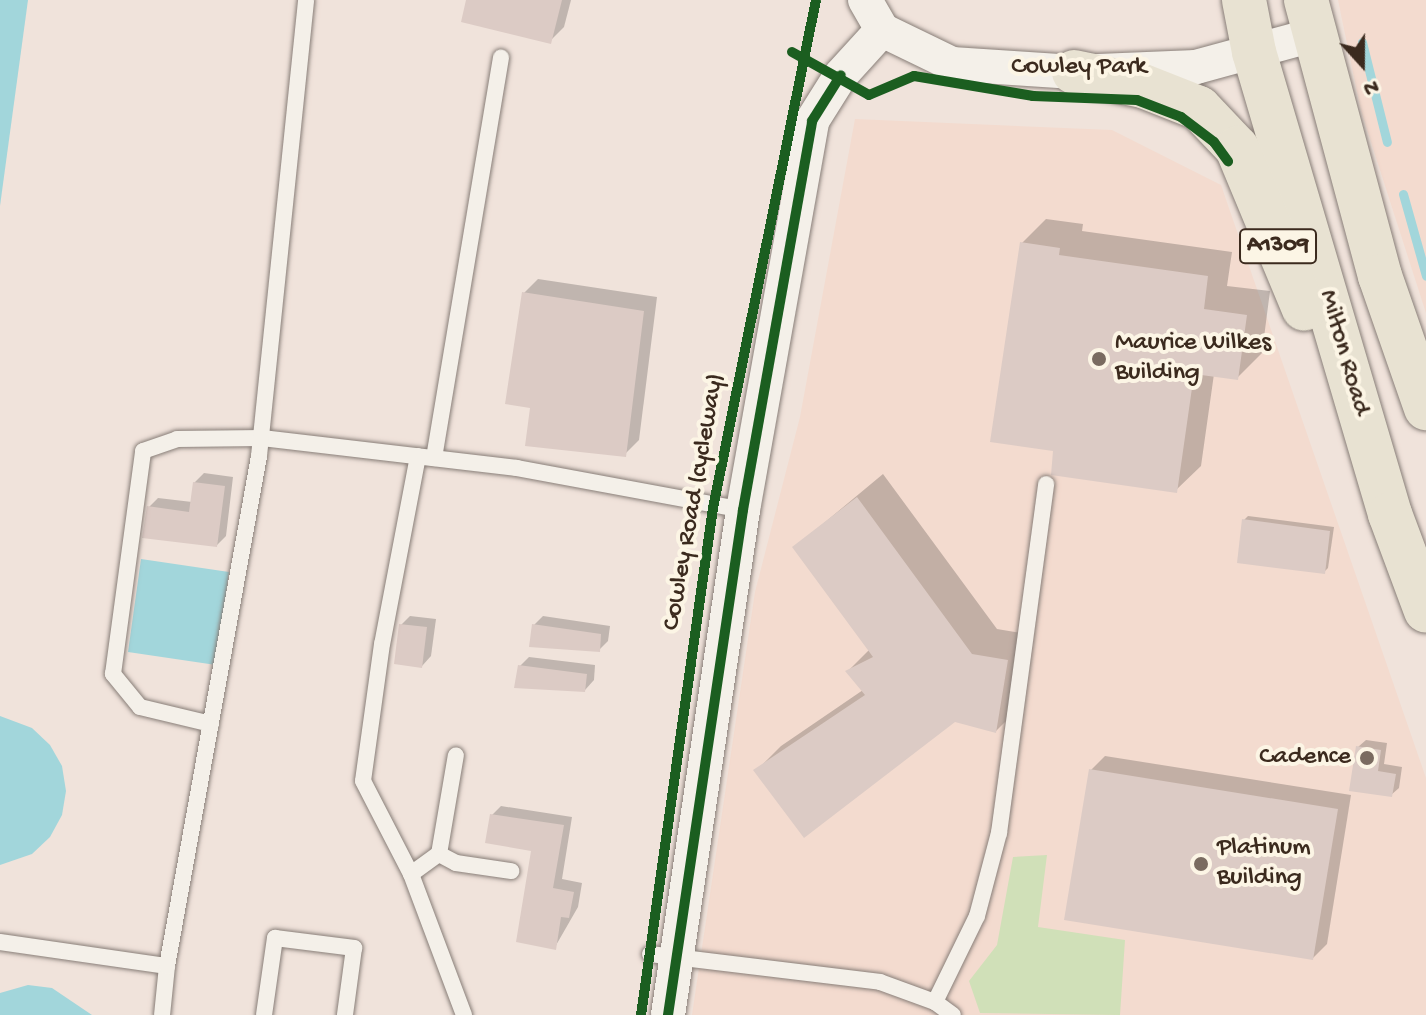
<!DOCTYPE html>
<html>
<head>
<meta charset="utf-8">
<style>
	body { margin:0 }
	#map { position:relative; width:1426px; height:1015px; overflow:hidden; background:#f0e3db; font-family:"Gochi Hand",sans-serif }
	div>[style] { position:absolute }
	.built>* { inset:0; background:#f3dbcf }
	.green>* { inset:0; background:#d0e0b8 }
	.water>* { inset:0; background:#a2d6db }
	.shadow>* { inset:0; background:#0003 }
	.stream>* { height:9px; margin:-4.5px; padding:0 4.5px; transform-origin:4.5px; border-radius:4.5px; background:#a2d6db }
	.building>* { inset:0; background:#dccbc5 }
	.roads { filter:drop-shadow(0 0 2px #887e78) drop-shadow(0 0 2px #887e78) }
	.service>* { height:16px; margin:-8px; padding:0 8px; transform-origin:8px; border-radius:8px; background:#f4f0e9 }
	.minor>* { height:34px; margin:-17px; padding:0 17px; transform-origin:17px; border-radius:17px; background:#f4f0e9 }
	.primary>* { height:44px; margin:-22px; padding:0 22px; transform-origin:22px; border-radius:22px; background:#e8e2d2 }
	.cycleway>* { height:10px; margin:-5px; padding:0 5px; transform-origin:5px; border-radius:5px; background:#1b5e20 }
	.dots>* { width:22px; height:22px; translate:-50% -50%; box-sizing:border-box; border:4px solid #fcf5e5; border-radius:50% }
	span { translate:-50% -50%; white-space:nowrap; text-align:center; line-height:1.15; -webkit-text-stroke:8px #fcf5e5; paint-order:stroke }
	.shield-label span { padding:2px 6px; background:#fcf5e5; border:2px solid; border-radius:6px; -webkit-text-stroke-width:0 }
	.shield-label { font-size:24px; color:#3b2a1e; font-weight:700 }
	.street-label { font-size:26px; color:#3b2a1e }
	.poi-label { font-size:26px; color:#3b2a1e }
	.left { translate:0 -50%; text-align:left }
	.right { translate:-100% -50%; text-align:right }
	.north { position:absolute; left:1322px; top:24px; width:80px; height:80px; -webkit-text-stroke:6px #fcf5e5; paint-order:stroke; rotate:159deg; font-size:22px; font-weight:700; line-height:32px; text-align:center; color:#3b2a1e }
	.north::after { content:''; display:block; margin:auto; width:28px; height:36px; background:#3b2a1e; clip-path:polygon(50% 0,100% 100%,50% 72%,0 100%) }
</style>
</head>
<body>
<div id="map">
	<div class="built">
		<i style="clip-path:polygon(1338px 0,1426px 0,1426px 313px,1361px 111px)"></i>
		<i style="clip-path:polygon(855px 119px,1112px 130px,1221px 185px,1426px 778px,1426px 1015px,692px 1015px,755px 592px,800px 417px)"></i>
	</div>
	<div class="green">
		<i style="clip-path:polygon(1047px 855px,1038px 927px,1125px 940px,1120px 1015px,980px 1013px,969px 981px,997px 945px,1013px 857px)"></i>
	</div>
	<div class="water">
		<i style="clip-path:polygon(0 0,28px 0,0 206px)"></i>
		<i style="clip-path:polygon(141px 559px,229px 572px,216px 665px,128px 652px)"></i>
		<i style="clip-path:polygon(0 716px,32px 728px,50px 745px,62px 766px,66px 791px,62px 815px,50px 837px,32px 854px,0 865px)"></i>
		<i style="clip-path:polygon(28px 985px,52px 988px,92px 1015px,0 1015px,0 993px)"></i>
	</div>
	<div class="shadow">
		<i style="clip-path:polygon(468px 0,571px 0,564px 27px,550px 41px)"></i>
		<i style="clip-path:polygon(1046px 219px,1083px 224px,1082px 231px,1232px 252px,1227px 286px,1270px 291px,1262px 353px,1237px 378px,1214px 374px,1201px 466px,1176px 490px,1055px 450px,1022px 243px)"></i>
		<i style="clip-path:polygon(538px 279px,657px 297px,639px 440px,625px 454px,532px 406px,524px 293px)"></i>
		<i style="clip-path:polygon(204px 473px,233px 477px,226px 536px,217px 545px,149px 507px,158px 498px,192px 502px,194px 483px)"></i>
		<i style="clip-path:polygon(883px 474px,997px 629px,1032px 635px,1021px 706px,996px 731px,955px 720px,756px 771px,781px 746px,863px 690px,848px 671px,870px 649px,794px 548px)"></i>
		<i style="clip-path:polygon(1248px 516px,1334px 527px,1328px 568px,1324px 572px,1244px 520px)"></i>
		<i style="clip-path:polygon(410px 616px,436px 619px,431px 656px,422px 666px,401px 625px)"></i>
		<i style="clip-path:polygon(543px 616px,610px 626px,608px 641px,599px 650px,534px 625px)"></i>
		<i style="clip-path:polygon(529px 657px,595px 665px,594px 680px,585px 690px,520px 666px)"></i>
		<i style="clip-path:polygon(1366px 740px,1387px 743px,1384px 764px,1402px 767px,1399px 788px,1391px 795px,1358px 747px)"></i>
		<i style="clip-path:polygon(1105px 756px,1351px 795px,1327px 944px,1313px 958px,1091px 770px)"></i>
		<i style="clip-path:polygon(501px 806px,572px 817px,562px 879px,582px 883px,578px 907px,555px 947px,534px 849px,492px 815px)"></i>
	</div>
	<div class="stream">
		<i style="left:1362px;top:42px;width:103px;rotate:76deg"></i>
		<i style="left:1403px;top:194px;width:85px;rotate:74.3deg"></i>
	</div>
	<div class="building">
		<i style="clip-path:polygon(466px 0,562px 0,551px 44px,461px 22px)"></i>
		<i style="clip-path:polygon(1020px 242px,1060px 248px,1059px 255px,1208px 276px,1204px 309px,1247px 315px,1238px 380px,1194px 374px,1177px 493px,1051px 475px,1053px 451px,990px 442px)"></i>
		<i style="clip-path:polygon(522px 292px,644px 311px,626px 457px,525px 446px,530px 408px,505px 404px)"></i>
		<i style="clip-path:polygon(193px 482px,225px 486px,217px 547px,142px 538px,147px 506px,189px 512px)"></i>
		<i style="clip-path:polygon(857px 497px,972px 654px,1008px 660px,996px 733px,955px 722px,804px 838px,753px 770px,865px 695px,845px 671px,873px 657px,792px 547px)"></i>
		<i style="clip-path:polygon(1242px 519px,1330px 531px,1325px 574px,1237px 563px)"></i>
		<i style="clip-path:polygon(399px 624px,427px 627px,422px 668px,394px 664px)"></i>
		<i style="clip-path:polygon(532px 624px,601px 634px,600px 652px,529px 647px)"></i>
		<i style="clip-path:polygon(518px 665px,587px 674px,585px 692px,514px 688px)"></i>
		<i style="clip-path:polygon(1356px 746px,1381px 750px,1378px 771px,1396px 774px,1392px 797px,1349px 791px)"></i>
		<i style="clip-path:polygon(1089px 769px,1338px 809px,1313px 960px,1064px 920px)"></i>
		<i style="clip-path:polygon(490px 814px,564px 825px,553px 888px,574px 892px,569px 918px,561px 917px,556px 950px,516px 942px,531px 851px,485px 843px)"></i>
	</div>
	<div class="roads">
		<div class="service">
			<i style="left:418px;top:456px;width:191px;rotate:100.8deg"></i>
			<i style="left:382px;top:644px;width:138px;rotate:97.9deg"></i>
			<i style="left:363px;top:781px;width:105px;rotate:62.7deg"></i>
			<i style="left:411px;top:874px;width:151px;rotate:69.4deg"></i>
			<i style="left:434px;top:458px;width:406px;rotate:-80.5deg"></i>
			<i style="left:211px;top:724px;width:73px;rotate:-166.5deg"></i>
			<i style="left:140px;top:707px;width:43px;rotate:-129.3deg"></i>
			<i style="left:113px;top:674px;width:225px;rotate:-82.3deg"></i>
			<i style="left:143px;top:451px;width:36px;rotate:-19deg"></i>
			<i style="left:177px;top:439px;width:85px;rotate:-0.7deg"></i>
			<i style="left:262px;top:438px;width:257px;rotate:6.7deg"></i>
			<i style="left:517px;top:468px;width:230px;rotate:10.5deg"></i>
			<i style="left:439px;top:854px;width:19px;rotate:28deg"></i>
			<i style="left:456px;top:863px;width:56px;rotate:8.3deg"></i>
			<i style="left:411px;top:874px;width:34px;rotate:-36deg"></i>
			<i style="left:439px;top:854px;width:100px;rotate:-80.3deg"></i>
			<i style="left:0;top:942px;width:169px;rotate:8.2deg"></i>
			<i style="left:167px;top:966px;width:49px;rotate:95.8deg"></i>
			<i style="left:650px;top:954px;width:232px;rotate:6.9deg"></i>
			<i style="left:880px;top:982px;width:59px;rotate:20deg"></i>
			<i style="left:935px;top:1002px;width:22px;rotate:36deg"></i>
			<i style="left:167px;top:966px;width:518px;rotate:-79.77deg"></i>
			<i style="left:259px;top:456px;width:458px;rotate:-84.1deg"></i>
			<i style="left:935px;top:1002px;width:96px;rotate:-64deg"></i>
			<i style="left:977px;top:916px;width:86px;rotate:-75.2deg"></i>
			<i style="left:999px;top:833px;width:352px;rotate:-82.3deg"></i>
			<i style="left:264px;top:1015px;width:78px;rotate:-81.9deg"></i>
			<i style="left:275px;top:938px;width:80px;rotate:7.2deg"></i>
			<i style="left:354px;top:948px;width:68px;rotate:97.7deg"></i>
		</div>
		<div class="minor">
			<i style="left:865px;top:0;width:34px;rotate:60deg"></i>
			<i style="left:882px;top:30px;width:78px;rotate:25.9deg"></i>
			<i style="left:952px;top:64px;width:122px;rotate:3.8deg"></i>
			<i style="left:1074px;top:72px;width:122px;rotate:-2.3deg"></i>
			<i style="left:1196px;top:67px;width:121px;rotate:-15.3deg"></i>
			<i style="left:668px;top:1015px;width:511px;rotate:-81.55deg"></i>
			<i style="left:743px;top:510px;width:395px;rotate:-79.9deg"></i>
			<i style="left:812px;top:121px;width:54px;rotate:-57.8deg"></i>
			<i style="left:841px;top:75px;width:61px;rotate:-47.7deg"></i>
		</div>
		<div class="primary">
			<i style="left:1244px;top:0;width:53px;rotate:79.1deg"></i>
			<i style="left:1254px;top:52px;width:482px;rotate:73.6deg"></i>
			<i style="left:1390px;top:514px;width:103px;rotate:69.6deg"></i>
			<i style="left:1306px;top:0;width:286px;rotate:75deg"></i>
			<i style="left:1380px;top:276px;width:140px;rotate:70.8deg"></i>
			<i style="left:1074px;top:72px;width:70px;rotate:11.5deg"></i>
			<i style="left:1143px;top:86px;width:60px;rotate:21.4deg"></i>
			<i style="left:1199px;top:108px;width:55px;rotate:46.5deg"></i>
			<i style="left:1237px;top:148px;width:174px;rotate:67.4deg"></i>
		</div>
	</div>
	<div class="cycleway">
		<i style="left:792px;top:52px;width:88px;rotate:29.2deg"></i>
		<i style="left:869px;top:95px;width:49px;rotate:-22.9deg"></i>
		<i style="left:914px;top:76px;width:121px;rotate:9.5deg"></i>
		<i style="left:1033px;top:96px;width:104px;rotate:2.2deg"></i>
		<i style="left:1137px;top:100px;width:47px;rotate:21.1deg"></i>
		<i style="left:1181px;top:117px;width:41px;rotate:37.1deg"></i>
		<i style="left:1214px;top:142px;width:24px;rotate:54deg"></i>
		<i style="left:641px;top:1015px;width:512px;rotate:-81.92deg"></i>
		<i style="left:713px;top:508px;width:518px;rotate:-78.54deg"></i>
		<i style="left:668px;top:1015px;width:511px;rotate:-81.55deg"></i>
		<i style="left:743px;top:510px;width:395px;rotate:-79.9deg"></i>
		<i style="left:812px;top:121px;width:54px;rotate:-57.8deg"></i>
	</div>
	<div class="dots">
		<i style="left:1099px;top:359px;background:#7a6b60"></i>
		<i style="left:1367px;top:758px;background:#7a6b60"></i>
		<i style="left:1201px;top:864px;background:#7a6b60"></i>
	</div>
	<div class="shield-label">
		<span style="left:1278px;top:246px">A1309</span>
	</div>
	<div class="street-label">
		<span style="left:1079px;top:68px">Cowley Park</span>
		<span style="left:1343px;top:353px;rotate:74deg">Milton Road</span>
		<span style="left:695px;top:502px;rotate:-80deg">Cowley Road (cycleway)</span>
	</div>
	<div class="poi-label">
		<span class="left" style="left:1115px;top:359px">Maurice Wilkes<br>Building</span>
		<span class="right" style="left:1351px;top:758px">Cadence</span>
		<span class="left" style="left:1217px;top:864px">Platinum<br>Building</span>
	</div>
	<div class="north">N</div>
</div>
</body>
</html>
